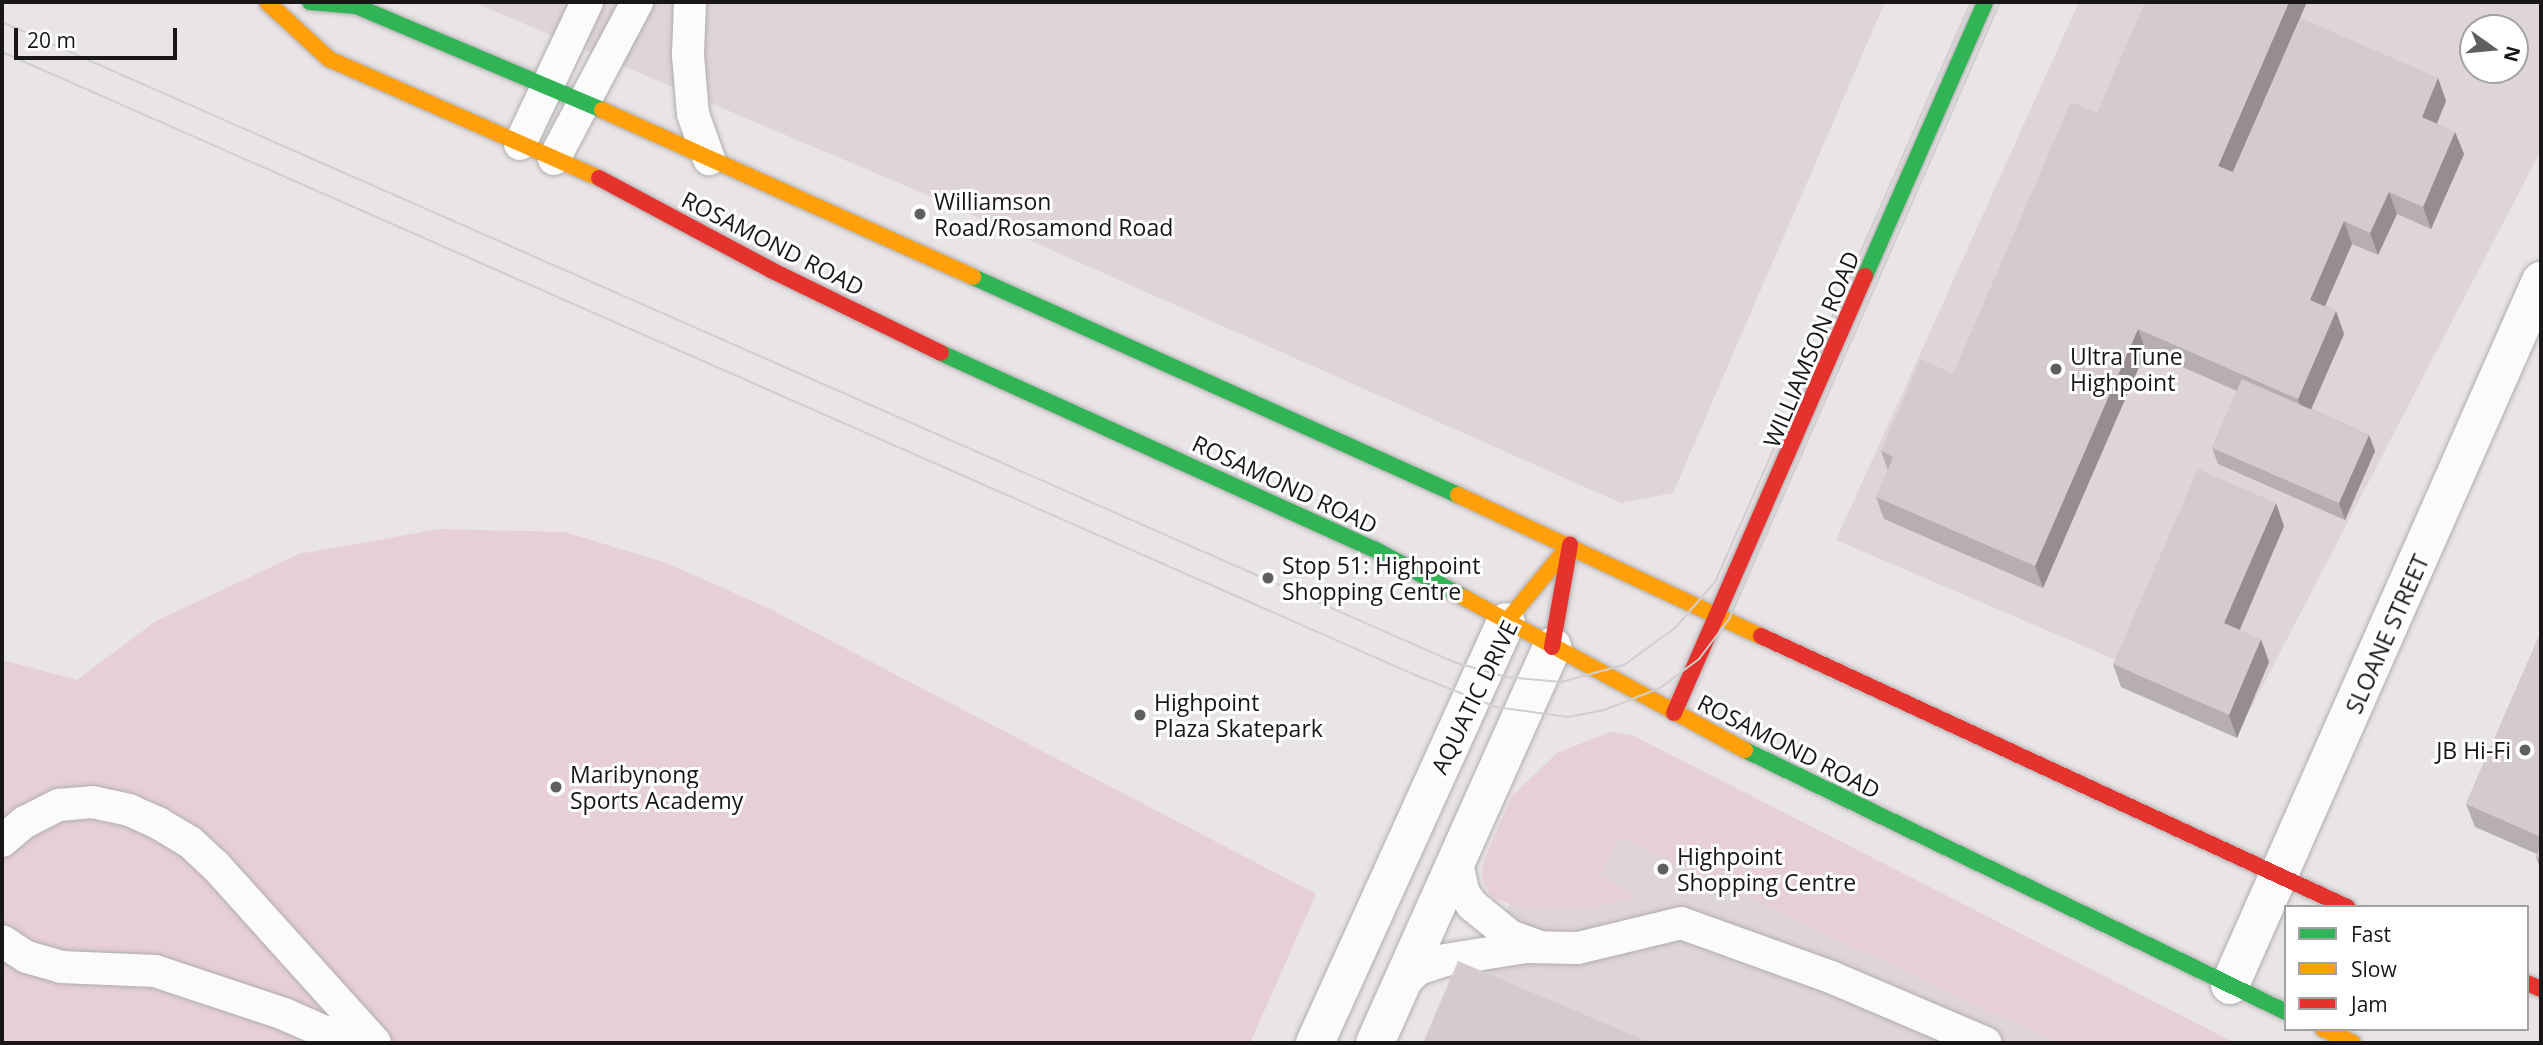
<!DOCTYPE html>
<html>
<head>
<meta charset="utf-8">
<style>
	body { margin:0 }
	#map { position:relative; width:2543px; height:1045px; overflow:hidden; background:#e9e4e6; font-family:"Open Sans",sans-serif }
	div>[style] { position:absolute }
	.built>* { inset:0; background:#dfd4d7 }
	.green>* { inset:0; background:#e6cfd6 }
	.roads { filter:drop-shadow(0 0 2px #b0adae) drop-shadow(0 0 2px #b0adae) }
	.lane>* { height:32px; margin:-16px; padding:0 16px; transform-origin:16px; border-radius:16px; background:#fcfbfb }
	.street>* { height:38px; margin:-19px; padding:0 19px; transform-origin:19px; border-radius:19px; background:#fcfbfb }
	.fast>* { height:16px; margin:-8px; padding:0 8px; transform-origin:8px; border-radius:8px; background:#30b455 }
	.slow>* { height:16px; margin:-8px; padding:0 8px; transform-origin:8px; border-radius:8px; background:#ff9f0a }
	.jam>* { height:16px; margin:-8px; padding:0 8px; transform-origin:8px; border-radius:8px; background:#e5322d }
	.tram>* { height:2px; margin:-1px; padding:0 1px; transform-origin:1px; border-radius:1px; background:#d0cfcf }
	.wall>* { inset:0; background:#b7aeb1 }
	.shaded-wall>* { inset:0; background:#958d90 }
	.building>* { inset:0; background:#d5cace }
	.dots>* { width:19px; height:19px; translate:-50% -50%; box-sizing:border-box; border:4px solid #fff; border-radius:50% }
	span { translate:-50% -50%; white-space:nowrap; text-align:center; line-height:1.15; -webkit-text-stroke:6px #fff; paint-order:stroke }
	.poi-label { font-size:23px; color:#181616 }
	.left { translate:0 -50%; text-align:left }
	.right { translate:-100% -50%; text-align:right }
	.street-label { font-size:23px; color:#181616 }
	.frame { position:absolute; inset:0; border:4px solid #181616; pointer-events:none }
	.legend { position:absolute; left:2284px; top:905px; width:245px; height:126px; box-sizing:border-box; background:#fff; border:2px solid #a3a2a2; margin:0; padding:9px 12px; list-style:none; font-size:21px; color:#181616 }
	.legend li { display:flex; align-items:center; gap:14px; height:35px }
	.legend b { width:35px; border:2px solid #a3a2a2 }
	.north { position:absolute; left:2459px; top:14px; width:70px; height:70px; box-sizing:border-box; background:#fff; border:2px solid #a3a2a2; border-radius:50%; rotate:105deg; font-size:19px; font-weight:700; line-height:28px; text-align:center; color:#181616 }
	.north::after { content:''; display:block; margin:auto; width:24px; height:32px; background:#615e5f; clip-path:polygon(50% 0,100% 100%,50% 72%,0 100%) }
	.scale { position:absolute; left:14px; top:28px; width:163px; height:32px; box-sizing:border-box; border:4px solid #181616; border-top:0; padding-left:9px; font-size:21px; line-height:24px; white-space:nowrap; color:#181616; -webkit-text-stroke:5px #fff; paint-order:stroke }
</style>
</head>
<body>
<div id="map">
	<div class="built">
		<i style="clip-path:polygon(473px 2px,1885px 2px,1673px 493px,1621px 503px,941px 201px)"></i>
		<i style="clip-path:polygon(evenodd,2079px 2px,2541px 2px,2541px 150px,2247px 716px,1836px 540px,2079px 2px,2473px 28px,2515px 28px,2515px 70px,2473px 70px,2473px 28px)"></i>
		<i style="clip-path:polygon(1562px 790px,2184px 1043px,1445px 1043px)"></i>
	</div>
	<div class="green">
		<i style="clip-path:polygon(440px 529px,565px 532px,666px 563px,770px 609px,1316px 894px,1250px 1043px,2px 1043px,2px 660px,77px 680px,156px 621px,299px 554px)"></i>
		<i style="clip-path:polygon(1610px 732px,1632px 735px,2235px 1043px,2058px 1043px,1620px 837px,1600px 875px,1638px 896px,1588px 909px,1515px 906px,1492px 897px,1482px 880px,1483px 863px,1512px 796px,1557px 753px)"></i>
	</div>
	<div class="roads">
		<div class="lane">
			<i style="left:690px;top:2px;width:53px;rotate:92.2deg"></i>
			<i style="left:688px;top:55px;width:59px;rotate:85.2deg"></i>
			<i style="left:693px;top:114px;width:48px;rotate:70.4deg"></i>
			<i style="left:520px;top:144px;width:157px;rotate:-64.7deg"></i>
			<i style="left:554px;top:159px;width:178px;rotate:-62.1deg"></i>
			<i style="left:2px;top:841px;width:30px;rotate:-40deg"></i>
			<i style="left:25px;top:822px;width:38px;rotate:-27deg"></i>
			<i style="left:59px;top:805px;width:33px;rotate:-5deg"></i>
			<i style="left:92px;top:802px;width:38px;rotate:12deg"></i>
			<i style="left:129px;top:810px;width:32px;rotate:24deg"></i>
			<i style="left:158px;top:823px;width:37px;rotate:31deg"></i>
			<i style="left:190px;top:842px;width:34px;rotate:43deg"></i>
			<i style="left:215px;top:865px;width:239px;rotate:48deg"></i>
			<i style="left:1456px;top:858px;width:35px;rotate:78deg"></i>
			<i style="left:1463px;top:892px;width:16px;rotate:55deg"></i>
			<i style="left:1472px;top:905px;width:49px;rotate:39.2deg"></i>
			<i style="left:1510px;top:936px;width:30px;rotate:20deg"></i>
			<i style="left:2px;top:941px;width:30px;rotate:33deg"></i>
			<i style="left:27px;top:957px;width:35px;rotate:16deg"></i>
			<i style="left:61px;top:967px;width:94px;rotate:2.4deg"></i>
			<i style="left:155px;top:971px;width:136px;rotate:18.4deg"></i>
			<i style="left:284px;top:1014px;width:72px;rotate:23.7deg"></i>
			<i style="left:1400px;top:986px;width:25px;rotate:-43deg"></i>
			<i style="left:1418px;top:969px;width:28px;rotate:-18deg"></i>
			<i style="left:1445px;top:960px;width:82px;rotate:-9.1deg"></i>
			<i style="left:1526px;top:947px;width:52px;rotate:1.1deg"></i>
			<i style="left:1578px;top:948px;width:106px;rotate:-13.6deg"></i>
			<i style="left:1681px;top:923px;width:159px;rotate:19.8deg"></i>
			<i style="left:1831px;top:977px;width:168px;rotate:23.1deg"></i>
		</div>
		<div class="street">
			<i style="left:2230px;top:985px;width:770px;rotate:-66.17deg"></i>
			<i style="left:1315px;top:1043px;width:462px;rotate:-65.6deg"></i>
			<i style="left:1375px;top:1043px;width:434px;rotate:-65.9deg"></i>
		</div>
		<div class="fast">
			<i style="left:310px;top:2px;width:46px;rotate:5deg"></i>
			<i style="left:356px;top:6px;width:267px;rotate:22.9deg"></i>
			<i style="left:1865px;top:276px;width:299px;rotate:-66.3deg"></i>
			<i style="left:973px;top:277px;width:532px;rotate:24.2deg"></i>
			<i style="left:941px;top:353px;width:475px;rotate:24.4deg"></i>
			<i style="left:1374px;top:549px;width:101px;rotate:28.3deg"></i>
			<i style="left:1745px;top:750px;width:601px;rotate:25.84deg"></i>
		</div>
		<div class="slow">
			<i style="left:267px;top:2px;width:84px;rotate:42.6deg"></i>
			<i style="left:329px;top:59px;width:295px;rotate:23.8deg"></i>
			<i style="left:602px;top:110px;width:407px;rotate:24.2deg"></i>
			<i style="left:1458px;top:495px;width:334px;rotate:25deg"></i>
			<i style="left:1463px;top:597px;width:321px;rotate:28.5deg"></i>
			<i style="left:1506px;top:622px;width:97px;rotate:-50.4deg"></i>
			<i style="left:2323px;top:1029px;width:33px;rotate:25deg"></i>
		</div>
		<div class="jam">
			<i style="left:599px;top:178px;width:195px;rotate:28.1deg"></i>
			<i style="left:771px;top:270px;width:189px;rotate:26deg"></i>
			<i style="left:1761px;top:636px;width:646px;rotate:24.82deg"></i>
			<i style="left:1552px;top:647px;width:104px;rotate:-80deg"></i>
			<i style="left:1674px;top:713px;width:477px;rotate:-66.4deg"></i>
			<i style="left:2527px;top:983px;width:15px;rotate:23deg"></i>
		</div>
	</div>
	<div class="tram">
		<i style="left:2px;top:22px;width:1587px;rotate:23.79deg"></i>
		<i style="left:1454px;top:662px;width:54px;rotate:16.1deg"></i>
		<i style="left:1506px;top:677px;width:55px;rotate:5.2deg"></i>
		<i style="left:1561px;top:682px;width:65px;rotate:-15.1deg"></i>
		<i style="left:1624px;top:665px;width:63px;rotate:-36deg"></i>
		<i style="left:1675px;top:628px;width:61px;rotate:-49deg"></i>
		<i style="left:1715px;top:582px;width:634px;rotate:-66.18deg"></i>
		<i style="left:2px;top:52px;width:1544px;rotate:23.79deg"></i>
		<i style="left:1415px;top:675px;width:87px;rotate:21.6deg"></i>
		<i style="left:1496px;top:707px;width:73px;rotate:7.9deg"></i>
		<i style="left:1568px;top:717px;width:37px;rotate:-11deg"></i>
		<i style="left:1604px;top:710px;width:60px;rotate:-21.4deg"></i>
		<i style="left:1660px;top:688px;width:49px;rotate:-36.6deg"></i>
		<i style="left:1699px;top:659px;width:50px;rotate:-53.1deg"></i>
		<i style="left:1729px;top:619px;width:674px;rotate:-66.29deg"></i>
	</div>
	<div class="wall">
		<i style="clip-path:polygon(2438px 78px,2446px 101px,2437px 124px,2455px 132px,2464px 154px,2431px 229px,2397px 214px,2378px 255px,2352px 244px,2325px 306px,2336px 311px,2344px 334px,2311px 409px,2369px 435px,2375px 451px,2345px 520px,2218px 464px,2212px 448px,2237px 391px,2146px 351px,2043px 588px,1884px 519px,1876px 497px,1888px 470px,1881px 451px,1953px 374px,2233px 172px)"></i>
		<i style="clip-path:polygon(2284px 526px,2239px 630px,2269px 662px,2237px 738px,2121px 687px,2113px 664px)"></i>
		<i style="clip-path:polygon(2541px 632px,2541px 872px,2536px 857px,2537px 854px,2475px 827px,2466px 804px)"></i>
	</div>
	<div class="shaded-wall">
		<i style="clip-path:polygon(2289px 2px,2307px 2px,2226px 188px,2218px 166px)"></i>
		<i style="clip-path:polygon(2438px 78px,2446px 101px,2430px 139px,2422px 117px)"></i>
		<i style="clip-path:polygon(2455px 132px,2464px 154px,2431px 229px,2423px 207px)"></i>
		<i style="clip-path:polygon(2389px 192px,2397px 214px,2378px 255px,2370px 233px)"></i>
		<i style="clip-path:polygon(2344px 221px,2352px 244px,2318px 322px,2310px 300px)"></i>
		<i style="clip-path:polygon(2336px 311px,2344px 334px,2306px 421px,2298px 399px)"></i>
		<i style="clip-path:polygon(2138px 329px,2146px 351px,2043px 588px,2035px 566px)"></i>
		<i style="clip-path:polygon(2369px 435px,2375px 451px,2345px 520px,2339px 503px)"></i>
		<i style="clip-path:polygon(2276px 503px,2284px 526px,2233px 646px,2224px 623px)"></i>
		<i style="clip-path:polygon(2261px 639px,2269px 662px,2237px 738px,2229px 715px)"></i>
	</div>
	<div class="building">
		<i style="clip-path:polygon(2145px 2px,2289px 2px,2218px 166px,2233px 172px,2301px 18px,2438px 78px,2422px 117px,2455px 132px,2423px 207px,2389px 192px,2370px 233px,2344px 221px,2310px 300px,2336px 311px,2298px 399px,2138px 329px,2035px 566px,1876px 497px,1893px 457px,1881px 451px,1921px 359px,1953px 374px,2071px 102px,2097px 113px)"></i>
		<i style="clip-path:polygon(2242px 379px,2369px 435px,2339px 503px,2212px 448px)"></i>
		<i style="clip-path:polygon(2198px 469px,2276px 503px,2224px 623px,2261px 639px,2229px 715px,2113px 664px)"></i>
		<i style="clip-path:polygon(2541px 632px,2541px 837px,2466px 804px)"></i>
		<i style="clip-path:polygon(2541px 843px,2541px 859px,2536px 857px)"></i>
		<i style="clip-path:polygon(1458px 961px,1651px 1043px,1423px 1043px)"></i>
	</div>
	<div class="dots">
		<i style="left:920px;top:214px;background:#615e5f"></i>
		<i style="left:2056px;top:369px;background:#615e5f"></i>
		<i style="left:1268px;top:578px;background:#615e5f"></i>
		<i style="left:1140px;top:715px;background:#615e5f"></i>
		<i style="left:2525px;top:750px;background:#615e5f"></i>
		<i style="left:556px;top:787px;background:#615e5f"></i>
		<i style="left:1663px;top:869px;background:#615e5f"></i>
	</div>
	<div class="poi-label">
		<span class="left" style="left:934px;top:214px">Williamson<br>Road/Rosamond Road</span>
		<span class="left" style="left:2070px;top:369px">Ultra Tune<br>Highpoint</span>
		<span class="left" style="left:1282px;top:578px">Stop 51: Highpoint<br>Shopping Centre</span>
		<span class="left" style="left:1154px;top:715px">Highpoint<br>Plaza Skatepark</span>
		<span class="right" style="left:2511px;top:750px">JB Hi-Fi</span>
		<span class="left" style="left:570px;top:787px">Maribynong<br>Sports Academy</span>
		<span class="left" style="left:1677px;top:869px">Highpoint<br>Shopping Centre</span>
	</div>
	<div class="street-label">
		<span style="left:773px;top:243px;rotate:27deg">ROSAMOND ROAD</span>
		<span style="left:1811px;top:349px;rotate:-67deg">WILLIAMSON ROAD</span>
		<span style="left:1285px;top:484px;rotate:25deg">ROSAMOND ROAD</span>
		<span style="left:2387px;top:634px;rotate:-66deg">SLOANE STREET</span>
		<span style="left:1474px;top:697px;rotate:-64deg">AQUATIC DRIVE</span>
		<span style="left:1789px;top:746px;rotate:27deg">ROSAMOND ROAD</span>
	</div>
	<div class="frame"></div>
	<ul class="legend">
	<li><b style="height:9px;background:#30b455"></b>Fast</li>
	<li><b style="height:9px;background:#ff9f0a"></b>Slow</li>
	<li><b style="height:9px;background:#e5322d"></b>Jam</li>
	</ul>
	<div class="north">N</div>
	<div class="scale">20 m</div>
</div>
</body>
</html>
